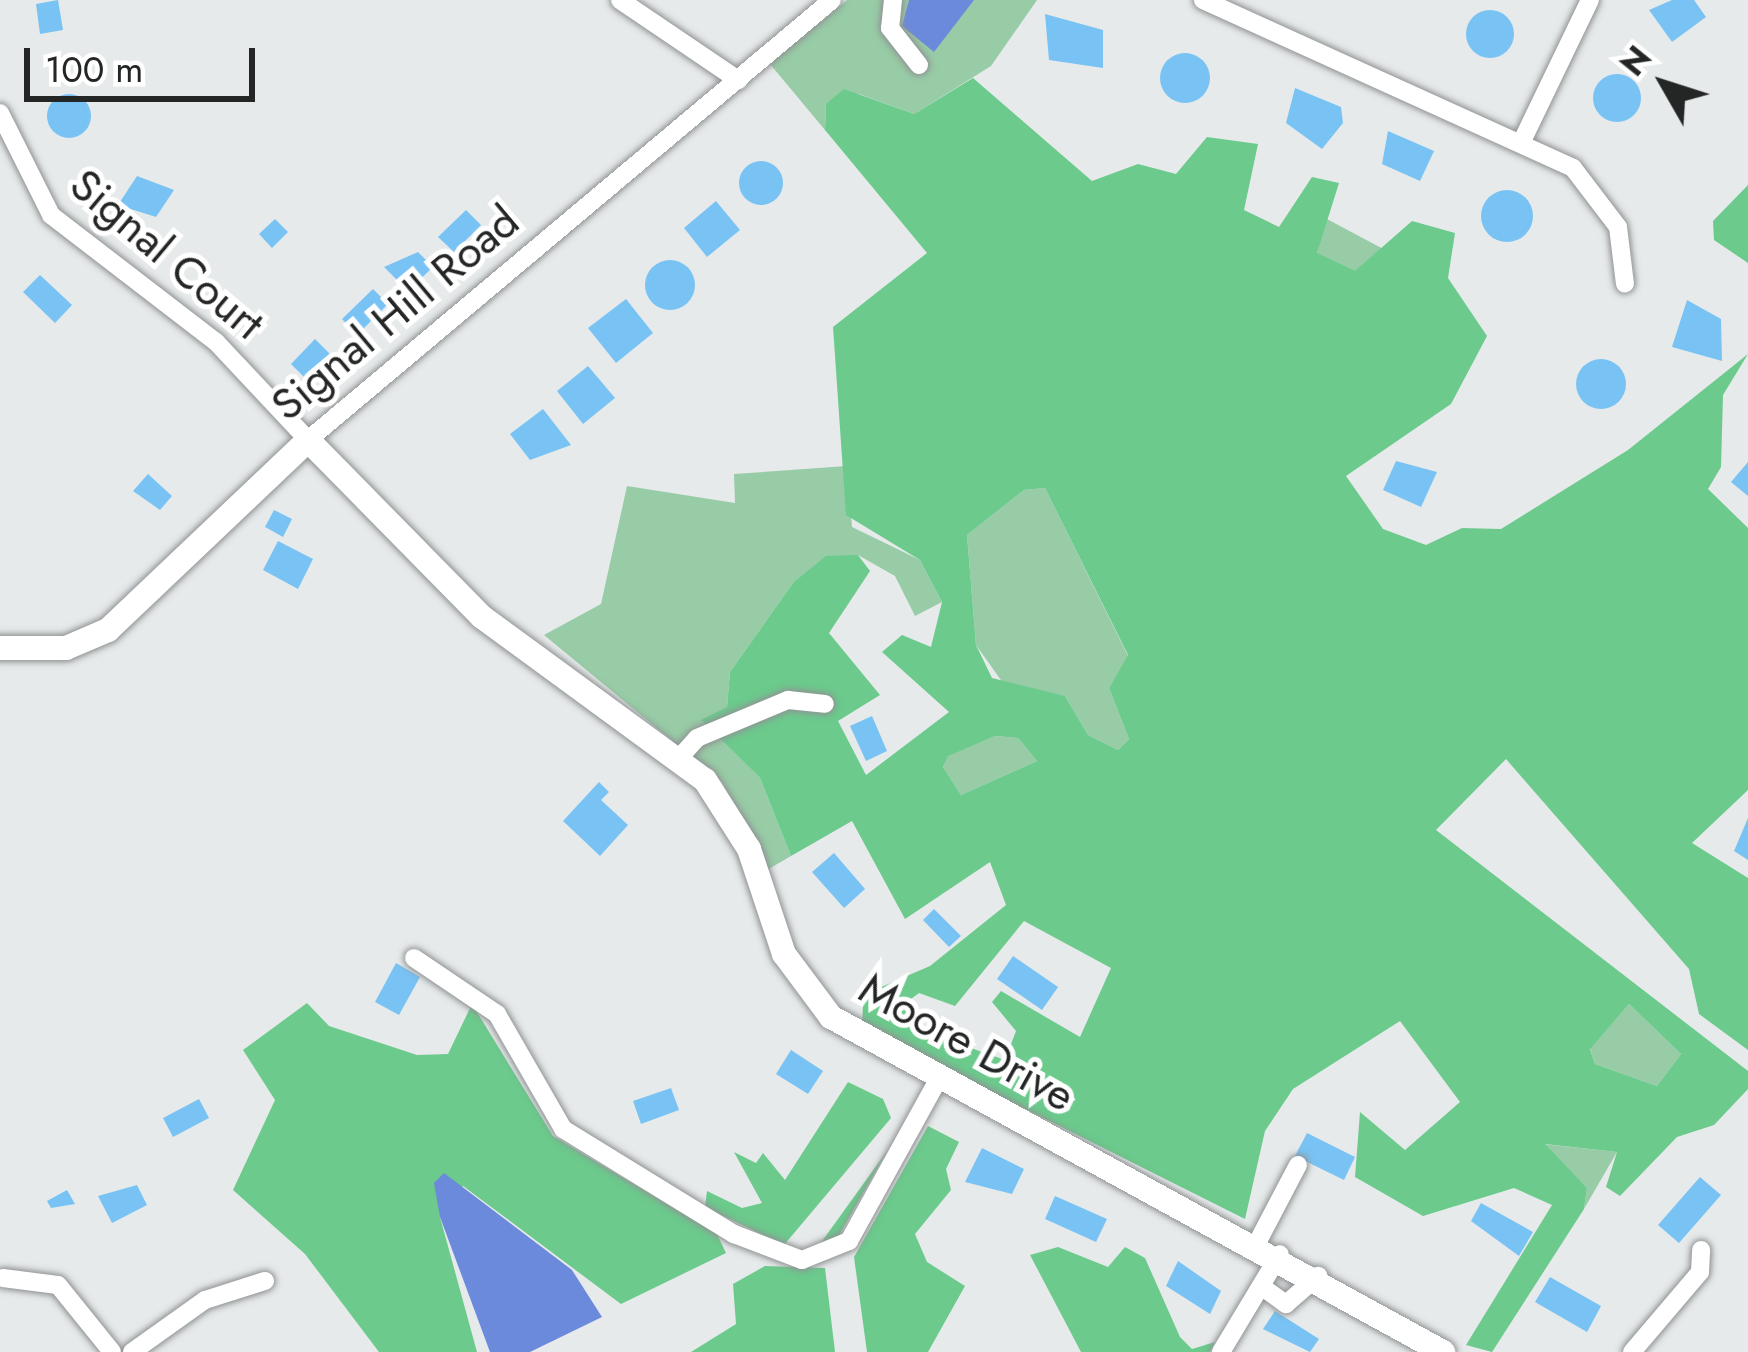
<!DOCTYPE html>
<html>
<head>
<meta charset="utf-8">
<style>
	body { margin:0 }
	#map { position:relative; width:1748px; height:1352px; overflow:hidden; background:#e7eaeb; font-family:Jost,sans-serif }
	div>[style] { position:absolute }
	.green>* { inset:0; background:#97cca6 }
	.forest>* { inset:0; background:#6bca8c }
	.water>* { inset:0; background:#6b8adc }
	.building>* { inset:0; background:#78c3f4 }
	.round { border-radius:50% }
	.roads { filter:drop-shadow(0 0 3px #909394) drop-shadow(0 0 3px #909394) }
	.minor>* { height:18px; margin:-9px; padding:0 9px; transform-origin:9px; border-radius:9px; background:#fff }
	.major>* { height:24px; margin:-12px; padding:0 12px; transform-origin:12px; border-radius:12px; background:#fff }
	span { translate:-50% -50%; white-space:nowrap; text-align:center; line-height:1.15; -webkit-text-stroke:10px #fff; paint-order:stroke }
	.street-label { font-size:45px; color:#242525 }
	.north { position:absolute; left:1604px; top:24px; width:120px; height:120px; -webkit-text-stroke:9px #fff; paint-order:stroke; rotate:309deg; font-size:33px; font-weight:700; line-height:48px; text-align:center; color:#242525 }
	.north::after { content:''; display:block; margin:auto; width:42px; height:54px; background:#242525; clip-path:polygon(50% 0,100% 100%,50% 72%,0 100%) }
	.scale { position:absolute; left:24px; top:48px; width:231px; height:54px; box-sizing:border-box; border:6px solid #242525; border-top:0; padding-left:15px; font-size:36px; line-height:42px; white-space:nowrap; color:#242525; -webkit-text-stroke:9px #fff; paint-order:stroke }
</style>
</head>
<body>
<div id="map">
	<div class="green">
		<i style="clip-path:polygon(847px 0,1037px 0,991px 66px,914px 114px,859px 94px,826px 104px,825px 130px,770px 64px)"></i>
		<i style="clip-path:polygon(1325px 218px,1389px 252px,1355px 272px,1333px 264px,1317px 254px)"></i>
		<i style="clip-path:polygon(847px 466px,852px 527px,920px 560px,942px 602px,915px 616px,895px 576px,858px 555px,793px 583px,730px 672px,727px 707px,702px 721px,760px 778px,791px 856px,767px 870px,722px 782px,544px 635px,601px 604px,627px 486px,735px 503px,734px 474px)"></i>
		<i style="clip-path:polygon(1045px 488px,1128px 656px,1109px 688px,1129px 739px,1118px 750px,1088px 735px,1065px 696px,1008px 690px,976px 645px,967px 535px,1024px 490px)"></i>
		<i style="clip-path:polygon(995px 736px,1018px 738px,1037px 761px,961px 795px,943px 767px,948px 755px)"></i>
		<i style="clip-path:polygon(1629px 1004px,1681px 1054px,1657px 1086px,1595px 1064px,1590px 1048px)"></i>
		<i style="clip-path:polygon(1543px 1144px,1617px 1152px,1584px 1209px,1587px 1188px)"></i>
	</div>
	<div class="forest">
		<i style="clip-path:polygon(evenodd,973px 78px,1092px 181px,1138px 164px,1176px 174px,1207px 137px,1258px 144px,1244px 210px,1279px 227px,1312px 177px,1339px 183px,1317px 253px,1355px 271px,1412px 221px,1455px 233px,1448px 278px,1487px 336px,1451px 404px,1346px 476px,1383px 529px,1426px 545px,1462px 528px,1501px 529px,1628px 450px,1748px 354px,1723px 395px,1721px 467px,1708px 489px,1748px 528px,1748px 790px,1692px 843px,1748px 878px,1748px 1050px,1699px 1014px,1689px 969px,1506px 759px,1436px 830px,1748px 1071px,1748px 1089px,1714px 1125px,1677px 1137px,1620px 1196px,1606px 1187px,1617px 1152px,1545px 1144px,1587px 1188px,1584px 1209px,1492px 1352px,1466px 1345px,1552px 1205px,1514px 1188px,1423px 1216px,1355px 1177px,1360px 1112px,1405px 1150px,1460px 1102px,1400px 1021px,1293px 1089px,1265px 1131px,1245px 1219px,862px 1027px,863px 1004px,879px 988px,930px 966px,1006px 905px,990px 862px,905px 919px,852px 821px,791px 856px,760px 778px,701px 720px,727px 707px,730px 672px,793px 583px,826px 556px,858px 555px,870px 571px,829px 633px,880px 695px,838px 721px,866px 775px,949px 712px,882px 652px,902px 635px,931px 647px,942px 602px,920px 560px,846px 515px,833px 327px,927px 253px,825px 130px,826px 104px,844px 89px,914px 114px,973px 78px,1045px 488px,1128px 655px,1109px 688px,1129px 739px,1118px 750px,1088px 735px,1065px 696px,992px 678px,976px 645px,967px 535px,1024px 490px,1045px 488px,973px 78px,995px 736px,1018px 738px,1037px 761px,961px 795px,943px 767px,948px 756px,995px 736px,973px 78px,1024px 921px,1111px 968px,1080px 1037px,1001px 991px,992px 1002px,1016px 1031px,1005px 1060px,914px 1028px,907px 1002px,919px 993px,955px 1006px,1024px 921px,973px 78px,1629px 1004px,1681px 1054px,1657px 1086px,1595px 1064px,1590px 1049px,1629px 1004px)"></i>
		<i style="clip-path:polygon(1748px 185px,1748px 263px,1714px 240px,1713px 221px)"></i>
		<i style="clip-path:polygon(307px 1003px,329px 1026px,417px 1055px,448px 1054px,472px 1004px,553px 1136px,717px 1234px,726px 1253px,621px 1304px,463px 1186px,440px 1217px,477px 1352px,379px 1352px,305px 1254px,233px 1190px,275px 1100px,243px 1050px)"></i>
		<i style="clip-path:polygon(848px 1082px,883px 1099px,891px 1118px,784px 1245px,705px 1207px,707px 1191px,742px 1208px,762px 1203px,734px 1152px,756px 1163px,763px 1153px,785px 1180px)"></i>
		<i style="clip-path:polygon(928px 1126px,959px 1142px,946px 1169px,951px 1190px,915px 1234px,927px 1262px,965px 1286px,928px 1352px,867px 1352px,854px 1257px)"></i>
		<i style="clip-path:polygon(887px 1151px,838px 1237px,815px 1251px)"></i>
		<i style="clip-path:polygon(1058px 1247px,1108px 1267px,1125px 1247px,1145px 1258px,1180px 1337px,1192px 1349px,1215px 1342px,1210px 1352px,1081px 1352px,1030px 1255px)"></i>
		<i style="clip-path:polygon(765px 1266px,825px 1268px,835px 1352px,691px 1352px,736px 1324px,733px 1284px)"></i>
	</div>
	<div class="water">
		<i style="clip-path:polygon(909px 0,974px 0,934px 52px,902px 26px)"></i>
		<i style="clip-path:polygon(444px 1173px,572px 1270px,602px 1317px,530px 1352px,490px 1352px,440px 1217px,434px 1183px)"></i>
	</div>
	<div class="building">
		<i style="clip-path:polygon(58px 0,63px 30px,40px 34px,36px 4px)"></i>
		<i style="clip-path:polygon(1672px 0,1694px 0,1706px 17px,1672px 42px,1649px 10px)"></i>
		<i class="round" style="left:1466px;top:10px;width:48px;height:48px"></i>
		<i style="clip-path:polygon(1045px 14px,1103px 30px,1103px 68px,1049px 60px)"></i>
		<i class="round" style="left:1160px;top:53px;width:50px;height:50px"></i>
		<i class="round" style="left:1593px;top:74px;width:48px;height:48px"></i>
		<i style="clip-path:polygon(1295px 88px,1341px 107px,1343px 123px,1322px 149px,1286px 123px)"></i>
		<i class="round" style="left:47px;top:94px;width:44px;height:44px"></i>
		<i style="clip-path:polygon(1388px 131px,1434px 151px,1420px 181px,1382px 164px)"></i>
		<i class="round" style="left:739px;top:161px;width:44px;height:44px"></i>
		<i style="clip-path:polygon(137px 176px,174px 190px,156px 217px,118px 205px)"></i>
		<i class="round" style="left:1481px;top:190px;width:52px;height:52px"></i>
		<i style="clip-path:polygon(716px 201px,740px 230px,707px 257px,684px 228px)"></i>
		<i style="clip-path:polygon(466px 210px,481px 225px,454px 252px,438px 237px)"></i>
		<i style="clip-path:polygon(275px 219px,288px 232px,272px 248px,259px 234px)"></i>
		<i style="clip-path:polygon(418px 252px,433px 267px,408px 291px,384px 267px)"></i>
		<i class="round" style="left:645px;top:260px;width:50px;height:50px"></i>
		<i style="clip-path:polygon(40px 275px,72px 305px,55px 323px,23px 292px)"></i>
		<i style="clip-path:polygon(373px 289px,388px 304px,357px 335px,342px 319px)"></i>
		<i style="clip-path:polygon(626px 299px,653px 333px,616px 363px,588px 328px)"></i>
		<i style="clip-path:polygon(1687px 300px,1721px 319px,1722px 361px,1672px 347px)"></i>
		<i style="clip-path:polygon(315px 339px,331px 355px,307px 380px,291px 364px)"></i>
		<i class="round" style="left:1576px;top:359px;width:50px;height:50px"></i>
		<i style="clip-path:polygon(588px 366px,615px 398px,583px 424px,557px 391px)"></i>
		<i style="clip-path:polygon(543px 409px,571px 445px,530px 460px,510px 434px)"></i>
		<i style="clip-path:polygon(1396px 461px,1437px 472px,1421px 507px,1383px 490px)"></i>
		<i style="clip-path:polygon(1748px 462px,1748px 496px,1731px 482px)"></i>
		<i style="clip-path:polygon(148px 474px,172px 496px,160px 510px,133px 491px)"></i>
		<i style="clip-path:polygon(274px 510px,292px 519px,283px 537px,265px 527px)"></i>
		<i style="clip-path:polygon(278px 541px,313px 559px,298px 589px,263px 570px)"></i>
		<i style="clip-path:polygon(872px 716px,887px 751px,866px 761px,850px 726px)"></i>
		<i style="clip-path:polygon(599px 782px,609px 792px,601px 800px,628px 825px,600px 856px,563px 821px)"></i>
		<i style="clip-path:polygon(1748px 818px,1748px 860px,1734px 851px)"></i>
		<i style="clip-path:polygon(834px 853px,865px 889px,844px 908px,812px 872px)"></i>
		<i style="clip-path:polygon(934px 909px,961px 936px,949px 947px,923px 920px)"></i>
		<i style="clip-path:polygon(1013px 956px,1058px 987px,1042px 1010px,997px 979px)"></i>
		<i style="clip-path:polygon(396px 963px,420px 977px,399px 1015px,375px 1002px)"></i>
		<i style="clip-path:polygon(791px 1050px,823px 1071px,808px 1094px,776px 1074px)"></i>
		<i style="clip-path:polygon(671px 1088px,679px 1110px,641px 1124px,633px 1101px)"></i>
		<i style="clip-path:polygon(199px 1099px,209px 1118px,173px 1137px,163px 1118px)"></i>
		<i style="clip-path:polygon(1307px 1133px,1355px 1157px,1344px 1180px,1295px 1156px)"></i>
		<i style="clip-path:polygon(982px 1148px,1024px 1169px,1012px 1194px,965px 1182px)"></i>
		<i style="clip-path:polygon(1700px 1177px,1721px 1195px,1679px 1243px,1658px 1225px)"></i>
		<i style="clip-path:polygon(137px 1185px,147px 1205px,112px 1223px,98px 1196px)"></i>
		<i style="clip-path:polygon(67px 1190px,75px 1204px,51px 1208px,47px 1201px)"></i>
		<i style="clip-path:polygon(1055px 1196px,1107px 1219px,1096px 1242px,1045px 1219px)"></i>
		<i style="clip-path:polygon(1481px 1203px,1533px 1232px,1519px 1256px,1471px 1221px)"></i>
		<i style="clip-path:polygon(1178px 1261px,1221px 1291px,1210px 1314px,1166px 1286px)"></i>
		<i style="clip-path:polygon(1550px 1277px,1601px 1306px,1587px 1332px,1535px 1302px)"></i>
		<i style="clip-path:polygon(1275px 1311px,1319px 1339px,1310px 1352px,1263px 1329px)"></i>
	</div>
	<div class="roads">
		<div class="minor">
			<i style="left:620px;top:0;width:143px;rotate:34.1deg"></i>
			<i style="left:893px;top:0;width:28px;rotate:96deg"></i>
			<i style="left:890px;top:28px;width:47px;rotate:51.9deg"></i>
			<i style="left:1203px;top:0;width:406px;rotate:24.4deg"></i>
			<i style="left:1573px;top:168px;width:74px;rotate:52.7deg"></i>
			<i style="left:1618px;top:227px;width:57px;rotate:83deg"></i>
			<i style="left:0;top:113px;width:114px;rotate:63.4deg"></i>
			<i style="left:51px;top:215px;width:208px;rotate:37.6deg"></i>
			<i style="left:216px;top:342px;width:134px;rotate:46.8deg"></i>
			<i style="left:308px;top:440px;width:684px;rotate:-40.02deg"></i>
			<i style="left:1523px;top:139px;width:154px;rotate:-64.3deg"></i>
			<i style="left:680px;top:757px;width:25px;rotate:-48deg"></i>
			<i style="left:697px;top:738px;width:99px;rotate:-22.7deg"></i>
			<i style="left:788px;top:700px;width:37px;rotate:6deg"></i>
			<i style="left:414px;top:958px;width:100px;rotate:34deg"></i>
			<i style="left:497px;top:1014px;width:133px;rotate:60.1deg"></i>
			<i style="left:563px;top:1129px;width:201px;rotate:31.6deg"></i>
			<i style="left:734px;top:1234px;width:73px;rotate:20.9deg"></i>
			<i style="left:802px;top:1260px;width:51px;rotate:-22deg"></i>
			<i style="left:849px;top:1241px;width:184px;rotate:-61.1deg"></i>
			<i style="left:1257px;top:1243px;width:88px;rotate:-62.3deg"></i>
			<i style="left:3px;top:1278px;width:55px;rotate:7.3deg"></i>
			<i style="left:58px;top:1285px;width:86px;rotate:51.1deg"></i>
			<i style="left:1261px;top:1286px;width:31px;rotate:36deg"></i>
			<i style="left:1286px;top:1304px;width:43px;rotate:-41.2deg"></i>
			<i style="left:132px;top:1352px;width:90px;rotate:-35.5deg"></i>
			<i style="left:205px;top:1300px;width:63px;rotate:-17.6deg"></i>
			<i style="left:1221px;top:1352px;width:114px;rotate:-59deg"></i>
			<i style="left:1632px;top:1352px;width:105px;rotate:-49.6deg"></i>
			<i style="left:1700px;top:1272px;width:22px;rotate:-87deg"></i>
		</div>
		<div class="major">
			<i style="left:0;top:648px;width:66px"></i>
			<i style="left:66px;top:648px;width:46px;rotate:-23.2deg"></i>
			<i style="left:108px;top:630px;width:276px;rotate:-43.5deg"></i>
			<i style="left:308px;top:440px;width:248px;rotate:45.5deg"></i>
			<i style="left:482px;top:617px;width:276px;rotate:36.2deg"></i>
			<i style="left:705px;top:780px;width:82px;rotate:57.5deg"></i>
			<i style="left:749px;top:849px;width:111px;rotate:71.6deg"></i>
			<i style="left:784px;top:954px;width:79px;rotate:53.3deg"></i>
			<i style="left:831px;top:1017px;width:698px;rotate:28.7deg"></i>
		</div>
	</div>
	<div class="street-label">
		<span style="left:167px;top:254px;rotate:40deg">Signal Court</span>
		<span style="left:395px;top:313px;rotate:-40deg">Signal Hill Road</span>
		<span style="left:967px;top:1042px;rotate:29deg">Moore Drive</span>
	</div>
	<div class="north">N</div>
	<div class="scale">100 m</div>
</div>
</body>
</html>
